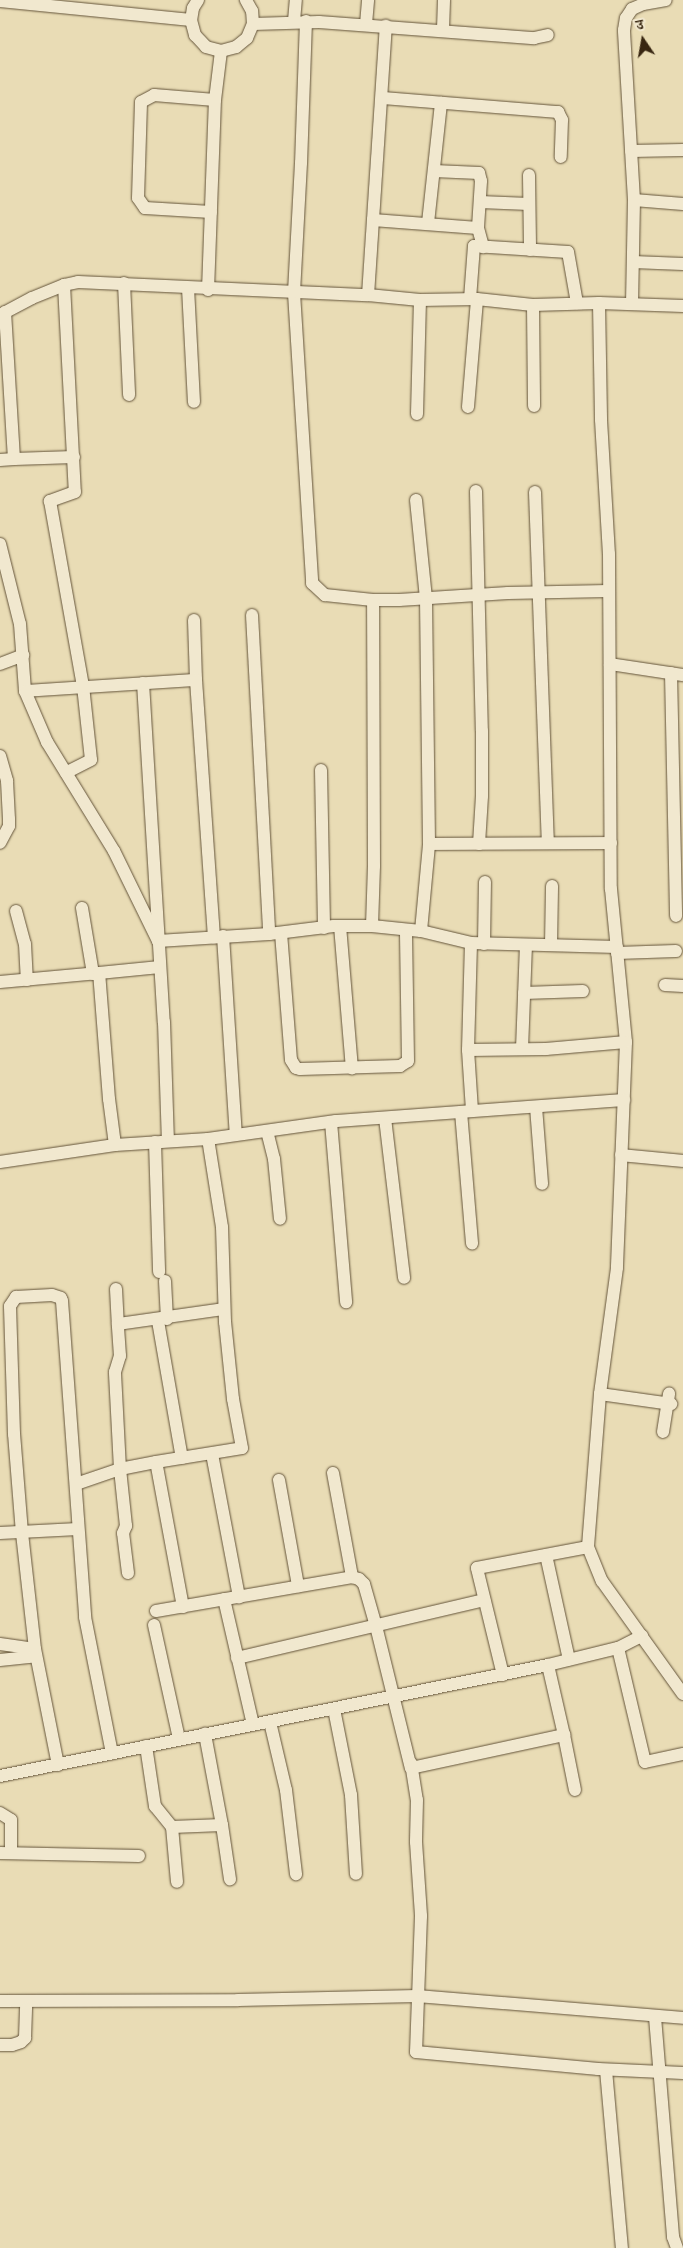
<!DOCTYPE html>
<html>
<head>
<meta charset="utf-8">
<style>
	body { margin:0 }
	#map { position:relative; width:683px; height:2248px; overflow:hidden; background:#e9dcb5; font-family:"Old Standard TT","Noto Serif Devanagari",serif }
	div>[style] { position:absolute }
	.roads { filter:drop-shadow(0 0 1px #64543a) drop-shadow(0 0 1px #64543a) }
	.minor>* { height:12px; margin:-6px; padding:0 6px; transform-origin:6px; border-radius:6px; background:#f1e8cf }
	span { translate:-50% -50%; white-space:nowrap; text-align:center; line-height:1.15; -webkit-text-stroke:4px #f1e8cf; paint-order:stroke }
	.north { position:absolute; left:618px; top:15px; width:50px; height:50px; -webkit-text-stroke:4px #f1e8cf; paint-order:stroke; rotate:348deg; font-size:14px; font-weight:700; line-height:20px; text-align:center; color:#382611 }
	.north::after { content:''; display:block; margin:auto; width:18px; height:22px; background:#382611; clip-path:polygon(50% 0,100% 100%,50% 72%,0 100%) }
</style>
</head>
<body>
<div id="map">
	<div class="roads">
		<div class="minor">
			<i style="left:198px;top:0;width:9px;rotate:122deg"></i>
			<i style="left:193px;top:8px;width:12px;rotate:99deg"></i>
			<i style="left:191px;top:20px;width:16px;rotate:75deg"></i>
			<i style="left:195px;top:35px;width:16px;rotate:47deg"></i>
			<i style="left:206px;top:47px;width:16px;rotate:15deg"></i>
			<i style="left:221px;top:51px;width:16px;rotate:-15deg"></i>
			<i style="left:236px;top:47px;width:14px;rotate:-39deg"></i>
			<i style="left:247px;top:38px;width:15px;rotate:-67deg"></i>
			<i style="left:253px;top:24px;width:13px;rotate:-94deg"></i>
			<i style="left:252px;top:11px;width:13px;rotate:-119deg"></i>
			<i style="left:0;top:1px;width:192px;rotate:5.7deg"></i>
			<i style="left:294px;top:21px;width:21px;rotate:-85deg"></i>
			<i style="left:306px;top:21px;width:142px;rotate:92deg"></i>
			<i style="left:301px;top:163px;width:130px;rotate:93.1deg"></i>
			<i style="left:294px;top:293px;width:291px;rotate:86.4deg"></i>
			<i style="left:312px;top:583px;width:18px;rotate:43deg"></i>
			<i style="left:325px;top:595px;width:48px;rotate:5.9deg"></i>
			<i style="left:373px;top:600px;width:26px"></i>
			<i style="left:399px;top:600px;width:109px;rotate:-3.7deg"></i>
			<i style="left:508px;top:593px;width:100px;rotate:-1.1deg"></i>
			<i style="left:253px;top:24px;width:66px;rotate:-1.7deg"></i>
			<i style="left:319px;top:22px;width:216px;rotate:4.3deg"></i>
			<i style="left:534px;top:38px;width:14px;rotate:-12deg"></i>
			<i style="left:366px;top:24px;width:24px;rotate:-85deg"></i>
			<i style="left:443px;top:29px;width:29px;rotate:-88deg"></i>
			<i style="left:383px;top:98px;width:176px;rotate:4.6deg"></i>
			<i style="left:558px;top:112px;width:9px;rotate:63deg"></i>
			<i style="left:562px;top:120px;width:37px;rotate:92deg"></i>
			<i style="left:631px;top:151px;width:52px;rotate:-1.1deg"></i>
			<i style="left:434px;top:171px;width:45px;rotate:2.5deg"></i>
			<i style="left:479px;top:173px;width:8px;rotate:76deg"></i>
			<i style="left:481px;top:181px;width:47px;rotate:93.7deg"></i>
			<i style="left:529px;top:175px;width:75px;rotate:89.2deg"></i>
			<i style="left:634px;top:200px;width:49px;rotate:4.7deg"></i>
			<i style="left:480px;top:202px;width:49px;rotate:2.3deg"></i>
			<i style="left:211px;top:212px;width:66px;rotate:-176.5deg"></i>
			<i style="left:145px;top:208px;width:12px;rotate:-125deg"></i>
			<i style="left:138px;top:198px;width:96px;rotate:-88.2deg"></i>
			<i style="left:141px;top:102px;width:15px;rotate:-28deg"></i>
			<i style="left:154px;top:95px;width:61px;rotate:4.7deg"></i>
			<i style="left:373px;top:220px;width:105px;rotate:4.4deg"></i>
			<i style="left:478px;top:228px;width:20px;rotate:75deg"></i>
			<i style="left:428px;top:223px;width:121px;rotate:-83.8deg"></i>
			<i style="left:633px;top:262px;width:50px;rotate:2.3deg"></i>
			<i style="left:124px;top:283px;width:112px;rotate:87.4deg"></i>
			<i style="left:64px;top:285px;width:207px;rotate:87deg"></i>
			<i style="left:75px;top:492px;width:27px;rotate:160deg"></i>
			<i style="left:50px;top:501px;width:188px;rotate:79.9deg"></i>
			<i style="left:83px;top:686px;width:74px;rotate:83.8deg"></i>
			<i style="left:91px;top:760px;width:28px;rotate:153deg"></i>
			<i style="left:188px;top:288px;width:114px;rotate:87deg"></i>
			<i style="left:208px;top:290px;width:190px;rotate:-87.9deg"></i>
			<i style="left:215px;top:100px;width:49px;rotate:-83deg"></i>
			<i style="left:368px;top:295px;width:270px;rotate:-86.2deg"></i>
			<i style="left:470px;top:299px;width:53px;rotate:-85.7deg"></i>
			<i style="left:474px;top:246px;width:94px;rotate:3.7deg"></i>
			<i style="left:568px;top:252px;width:52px;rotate:80deg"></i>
			<i style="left:632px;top:304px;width:104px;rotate:-88.9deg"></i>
			<i style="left:634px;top:200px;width:170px;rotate:-93.4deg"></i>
			<i style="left:624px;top:30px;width:12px;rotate:-81deg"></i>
			<i style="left:626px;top:18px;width:11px;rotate:-56deg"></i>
			<i style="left:632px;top:9px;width:12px;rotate:-24deg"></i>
			<i style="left:643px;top:4px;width:23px;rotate:-10deg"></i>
			<i style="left:533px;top:305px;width:101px;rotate:89.4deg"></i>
			<i style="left:683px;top:306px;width:84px;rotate:-178deg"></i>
			<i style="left:599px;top:303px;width:117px;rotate:89deg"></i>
			<i style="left:601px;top:420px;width:134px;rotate:86.6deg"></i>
			<i style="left:609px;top:554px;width:335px;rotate:89.7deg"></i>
			<i style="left:611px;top:889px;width:154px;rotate:84.4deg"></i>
			<i style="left:626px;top:1042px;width:226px;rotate:92.3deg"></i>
			<i style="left:617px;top:1268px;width:127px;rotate:97.7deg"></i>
			<i style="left:600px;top:1394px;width:153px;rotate:94.5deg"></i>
			<i style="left:588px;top:1547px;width:37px;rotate:68deg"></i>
			<i style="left:602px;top:1581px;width:139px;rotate:54.4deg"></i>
			<i style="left:5px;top:312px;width:147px;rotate:86.5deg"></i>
			<i style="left:14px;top:459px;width:60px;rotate:-1.9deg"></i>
			<i style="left:0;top:315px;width:36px;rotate:-28deg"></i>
			<i style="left:32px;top:298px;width:35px;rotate:-22deg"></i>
			<i style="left:64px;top:285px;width:14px;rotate:-12deg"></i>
			<i style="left:78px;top:282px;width:290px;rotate:2.6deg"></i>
			<i style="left:368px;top:295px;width:52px;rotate:5.5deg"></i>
			<i style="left:420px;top:300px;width:57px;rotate:-1deg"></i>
			<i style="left:477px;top:299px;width:56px;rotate:6.1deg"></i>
			<i style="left:533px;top:305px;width:66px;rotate:-1.7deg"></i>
			<i style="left:468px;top:407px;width:108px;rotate:-85.2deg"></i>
			<i style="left:417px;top:414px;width:114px;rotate:-88.5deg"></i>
			<i style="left:0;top:460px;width:14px;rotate:-4deg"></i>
			<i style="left:476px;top:491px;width:240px;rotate:88.6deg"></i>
			<i style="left:482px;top:731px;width:65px;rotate:90deg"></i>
			<i style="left:482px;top:796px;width:48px;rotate:93.6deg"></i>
			<i style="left:535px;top:492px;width:351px;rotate:87.9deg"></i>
			<i style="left:416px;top:500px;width:99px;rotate:84.2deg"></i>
			<i style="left:426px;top:598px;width:246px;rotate:89.3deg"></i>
			<i style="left:429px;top:844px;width:182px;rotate:-0.3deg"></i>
			<i style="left:0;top:544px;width:82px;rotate:76deg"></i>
			<i style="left:20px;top:624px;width:67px;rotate:85.7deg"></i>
			<i style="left:25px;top:691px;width:56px;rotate:66.7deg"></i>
			<i style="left:47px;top:742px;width:128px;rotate:58.4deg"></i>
			<i style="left:114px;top:851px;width:100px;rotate:63.9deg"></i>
			<i style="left:158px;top:941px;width:111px;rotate:-3.6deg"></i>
			<i style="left:269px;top:934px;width:65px;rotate:-7deg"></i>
			<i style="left:334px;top:926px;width:38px"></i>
			<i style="left:372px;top:926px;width:49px;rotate:5.8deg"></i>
			<i style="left:421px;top:931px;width:51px;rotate:13.5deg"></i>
			<i style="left:471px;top:943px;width:146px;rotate:1.6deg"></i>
			<i style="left:252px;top:615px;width:319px;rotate:86.9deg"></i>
			<i style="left:194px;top:620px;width:60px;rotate:88.1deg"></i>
			<i style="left:0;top:664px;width:25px;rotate:-21deg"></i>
			<i style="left:610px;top:664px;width:74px;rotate:8.6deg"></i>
			<i style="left:671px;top:673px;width:243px;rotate:88.8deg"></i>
			<i style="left:143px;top:683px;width:340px;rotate:86.5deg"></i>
			<i style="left:164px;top:1022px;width:119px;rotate:88.1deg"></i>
			<i style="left:25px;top:691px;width:171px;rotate:-3.7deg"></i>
			<i style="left:196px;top:680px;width:258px;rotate:86deg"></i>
			<i style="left:0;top:756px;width:26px;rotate:74deg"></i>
			<i style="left:7px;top:781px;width:38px;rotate:87deg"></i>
			<i style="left:9px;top:819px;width:7px;rotate:90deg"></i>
			<i style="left:9px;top:826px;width:19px;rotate:118deg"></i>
			<i style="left:321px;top:770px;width:158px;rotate:88.9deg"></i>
			<i style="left:82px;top:908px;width:67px;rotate:80.5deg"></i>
			<i style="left:16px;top:911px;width:34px;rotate:75deg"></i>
			<i style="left:25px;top:944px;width:36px;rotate:87deg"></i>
			<i style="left:340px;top:926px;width:143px;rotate:85.2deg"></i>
			<i style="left:372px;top:926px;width:60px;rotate:-88.1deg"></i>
			<i style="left:374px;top:866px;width:266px;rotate:-90.2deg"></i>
			<i style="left:421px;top:931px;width:87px;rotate:-84.7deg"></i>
			<i style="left:281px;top:933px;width:127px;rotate:85.5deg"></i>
			<i style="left:291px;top:1060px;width:9px;rotate:58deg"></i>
			<i style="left:296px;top:1068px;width:4px;rotate:14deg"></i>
			<i style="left:300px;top:1069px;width:100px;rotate:-1.7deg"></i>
			<i style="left:400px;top:1066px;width:9px;rotate:-32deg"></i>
			<i style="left:408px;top:1061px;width:130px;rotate:-90.9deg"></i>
			<i style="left:223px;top:936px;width:199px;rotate:86.3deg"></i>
			<i style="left:471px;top:943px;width:107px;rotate:91.6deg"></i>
			<i style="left:468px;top:1050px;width:61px;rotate:86.2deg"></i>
			<i style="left:484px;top:944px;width:62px;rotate:-89.1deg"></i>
			<i style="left:551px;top:945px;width:59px;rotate:-89deg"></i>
			<i style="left:617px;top:953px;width:59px;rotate:-1.9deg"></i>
			<i style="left:0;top:982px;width:99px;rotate:-5.2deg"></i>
			<i style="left:665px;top:985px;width:18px;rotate:3deg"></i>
			<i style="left:524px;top:993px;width:59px;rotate:-1.9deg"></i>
			<i style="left:522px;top:1049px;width:104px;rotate:-87.8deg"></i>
			<i style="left:468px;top:1050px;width:78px;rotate:-0.7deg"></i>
			<i style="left:546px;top:1049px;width:80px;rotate:-5deg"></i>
			<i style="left:536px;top:1107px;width:77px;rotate:85.5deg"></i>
			<i style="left:461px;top:1112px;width:132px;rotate:85.2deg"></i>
			<i style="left:385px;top:1118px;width:161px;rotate:83.2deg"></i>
			<i style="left:331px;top:1122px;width:181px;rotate:85.2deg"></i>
			<i style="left:267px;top:1131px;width:29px;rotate:76deg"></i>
			<i style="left:274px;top:1159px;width:60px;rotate:84.3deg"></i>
			<i style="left:155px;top:1142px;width:130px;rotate:88.2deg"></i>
			<i style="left:115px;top:1145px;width:46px;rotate:-97.4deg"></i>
			<i style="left:109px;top:1099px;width:126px;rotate:-94.5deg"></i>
			<i style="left:99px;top:973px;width:61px;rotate:-5.6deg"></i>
			<i style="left:621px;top:1155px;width:62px;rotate:5.5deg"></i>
			<i style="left:0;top:1162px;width:116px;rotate:-8.4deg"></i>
			<i style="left:115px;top:1145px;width:93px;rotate:-3.7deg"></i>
			<i style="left:208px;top:1139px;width:129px;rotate:-8deg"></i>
			<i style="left:336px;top:1121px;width:289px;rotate:-4.2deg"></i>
			<i style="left:165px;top:1281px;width:38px;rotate:87deg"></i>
			<i style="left:116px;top:1289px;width:35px;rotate:87deg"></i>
			<i style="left:158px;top:1321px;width:139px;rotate:80.1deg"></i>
			<i style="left:600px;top:1394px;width:72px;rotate:8deg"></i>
			<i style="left:663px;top:1432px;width:39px;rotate:-81deg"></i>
			<i style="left:212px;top:1454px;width:146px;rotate:79.3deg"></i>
			<i style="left:333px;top:1473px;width:106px;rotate:79.6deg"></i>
			<i style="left:279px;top:1480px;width:108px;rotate:79.8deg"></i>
			<i style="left:76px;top:1484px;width:46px;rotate:-18.8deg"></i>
			<i style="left:120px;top:1469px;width:37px;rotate:-11deg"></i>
			<i style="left:0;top:1533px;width:78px;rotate:-2.9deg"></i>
			<i style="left:546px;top:1555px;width:107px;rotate:77.6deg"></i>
			<i style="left:128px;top:1573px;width:40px;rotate:-97.1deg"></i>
			<i style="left:123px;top:1533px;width:8px;rotate:-67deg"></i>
			<i style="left:126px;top:1526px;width:57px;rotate:-96deg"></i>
			<i style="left:120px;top:1469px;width:97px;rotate:-93deg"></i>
			<i style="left:115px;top:1372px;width:17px;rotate:-73deg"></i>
			<i style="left:120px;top:1356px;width:32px;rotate:-94deg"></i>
			<i style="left:118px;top:1324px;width:107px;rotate:-8.1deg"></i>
			<i style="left:224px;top:1599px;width:129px;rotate:77deg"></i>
			<i style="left:183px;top:1607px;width:147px;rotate:-100.5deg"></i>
			<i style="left:156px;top:1462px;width:87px;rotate:-9.2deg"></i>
			<i style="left:242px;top:1448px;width:50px;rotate:-100.4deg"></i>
			<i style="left:233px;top:1399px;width:77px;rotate:-95.9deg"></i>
			<i style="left:225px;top:1322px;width:95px;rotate:-91.8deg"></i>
			<i style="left:222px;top:1227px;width:89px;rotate:-99deg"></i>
			<i style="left:156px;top:1611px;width:199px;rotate:-9.8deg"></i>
			<i style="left:352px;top:1577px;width:7px;rotate:16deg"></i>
			<i style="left:359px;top:1579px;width:7px;rotate:45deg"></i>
			<i style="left:364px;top:1584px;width:44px;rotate:74.1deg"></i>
			<i style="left:376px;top:1626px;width:146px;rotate:76.2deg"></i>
			<i style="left:411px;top:1768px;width:157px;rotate:-12.2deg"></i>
			<i style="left:564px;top:1735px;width:72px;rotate:-102.9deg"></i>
			<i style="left:154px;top:1625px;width:117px;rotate:77.6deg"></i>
			<i style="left:0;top:1644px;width:35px;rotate:8deg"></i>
			<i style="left:618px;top:1648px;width:117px;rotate:76.7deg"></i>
			<i style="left:645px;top:1762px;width:39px;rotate:-12deg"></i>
			<i style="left:237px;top:1658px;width:254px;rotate:-13.2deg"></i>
			<i style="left:0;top:1660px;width:36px;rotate:-6deg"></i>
			<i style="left:503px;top:1675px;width:110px;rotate:-103.7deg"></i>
			<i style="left:477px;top:1568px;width:113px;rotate:-10.7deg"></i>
			<i style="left:334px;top:1709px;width:88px;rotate:78.8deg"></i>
			<i style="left:351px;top:1795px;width:79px;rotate:86.4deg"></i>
			<i style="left:270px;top:1722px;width:70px;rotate:76.8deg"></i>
			<i style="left:286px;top:1790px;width:85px;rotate:83.2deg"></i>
			<i style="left:564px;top:1735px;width:56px;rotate:78.7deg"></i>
			<i style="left:146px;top:1746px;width:61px;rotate:81.5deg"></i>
			<i style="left:155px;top:1806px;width:27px;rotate:51deg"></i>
			<i style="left:172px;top:1827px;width:50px;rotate:-2.3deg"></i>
			<i style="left:222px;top:1825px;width:93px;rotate:-100.6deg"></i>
			<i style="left:411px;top:1763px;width:37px;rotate:81deg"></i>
			<i style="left:417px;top:1800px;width:42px;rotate:91.4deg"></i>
			<i style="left:416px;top:1842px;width:74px;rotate:86.1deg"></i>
			<i style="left:421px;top:1916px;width:136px;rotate:92.1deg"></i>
			<i style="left:416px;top:2052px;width:183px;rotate:5.3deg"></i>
			<i style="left:598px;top:2069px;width:85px;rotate:2.7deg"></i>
			<i style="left:58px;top:1765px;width:118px;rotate:-101.2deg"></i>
			<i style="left:35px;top:1649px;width:117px;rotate:-96.4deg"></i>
			<i style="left:22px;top:1533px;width:99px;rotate:-94.6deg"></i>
			<i style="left:14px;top:1434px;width:128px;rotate:-91.8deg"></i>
			<i style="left:10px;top:1306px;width:11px;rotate:-56deg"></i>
			<i style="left:16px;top:1297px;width:36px;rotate:-3deg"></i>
			<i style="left:52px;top:1295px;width:9px;rotate:18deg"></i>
			<i style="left:61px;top:1298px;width:3px;rotate:72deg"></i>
			<i style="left:62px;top:1301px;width:317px;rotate:85.8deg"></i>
			<i style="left:85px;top:1617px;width:139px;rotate:78.8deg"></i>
			<i style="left:0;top:1776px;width:559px;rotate:-11.45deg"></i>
			<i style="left:548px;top:1665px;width:72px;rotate:-13.7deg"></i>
			<i style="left:618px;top:1648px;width:27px;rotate:-27deg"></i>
			<i style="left:0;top:1813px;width:13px;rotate:32deg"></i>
			<i style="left:11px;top:1820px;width:33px;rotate:90deg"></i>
			<i style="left:222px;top:1825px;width:55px;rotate:81.6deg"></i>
			<i style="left:172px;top:1827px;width:55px;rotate:84.8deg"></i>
			<i style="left:0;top:1853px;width:139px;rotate:1.2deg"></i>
			<i style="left:0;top:2001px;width:238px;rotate:-0.2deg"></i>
			<i style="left:238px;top:2000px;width:179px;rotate:-1.3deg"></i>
			<i style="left:417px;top:1996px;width:267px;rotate:4.7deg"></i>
			<i style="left:655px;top:2017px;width:221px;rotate:85.3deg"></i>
			<i style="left:673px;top:2237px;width:12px;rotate:70deg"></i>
			<i style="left:0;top:2045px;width:12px"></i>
			<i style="left:12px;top:2045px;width:9px;rotate:-18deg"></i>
			<i style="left:21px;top:2042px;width:6px;rotate:-45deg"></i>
			<i style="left:25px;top:2038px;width:37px;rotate:-88deg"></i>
			<i style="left:606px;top:2070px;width:179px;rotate:84.9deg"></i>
		</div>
	</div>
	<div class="north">उ</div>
</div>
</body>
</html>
